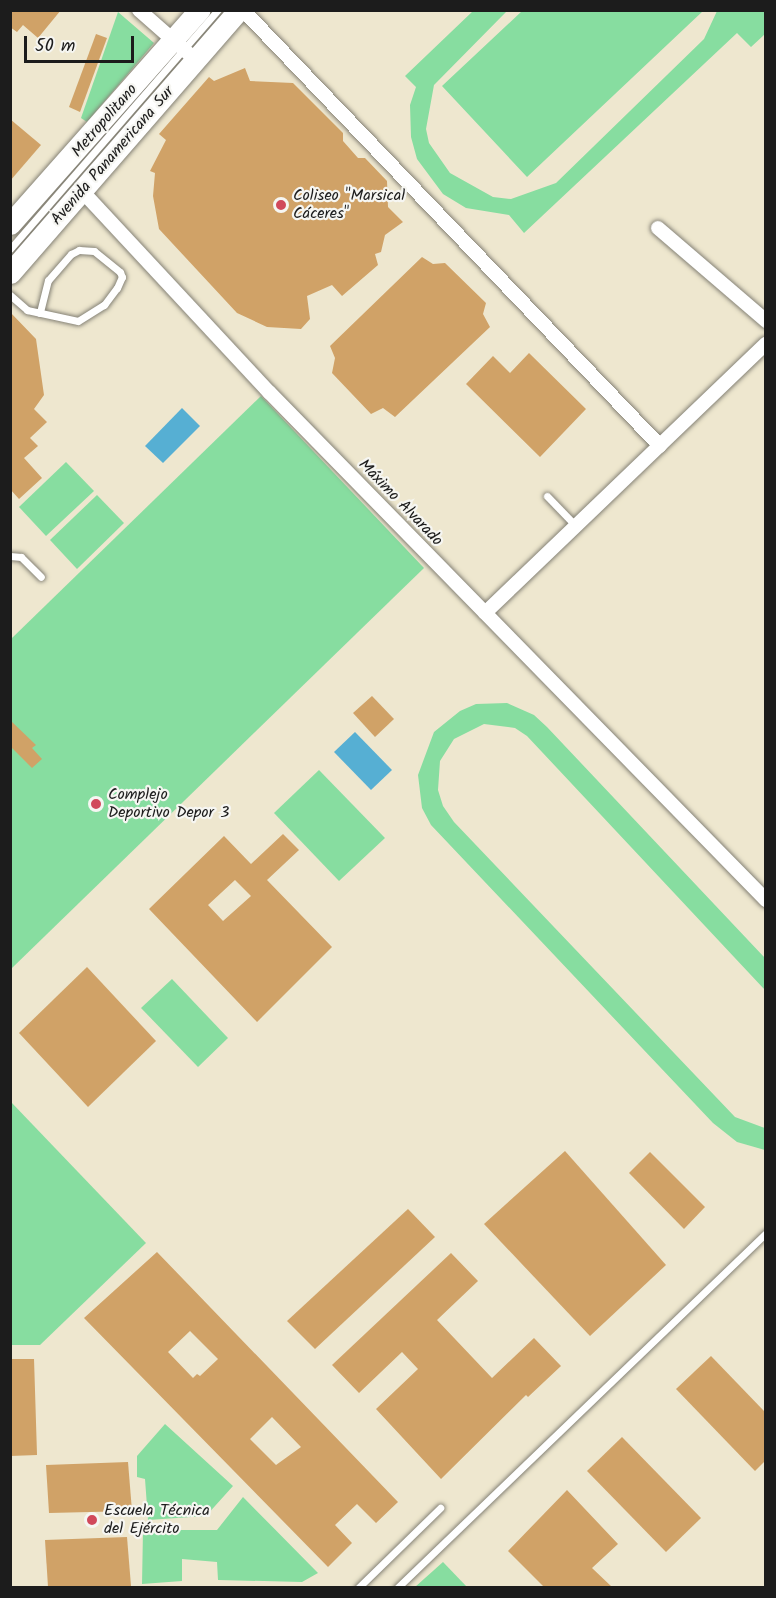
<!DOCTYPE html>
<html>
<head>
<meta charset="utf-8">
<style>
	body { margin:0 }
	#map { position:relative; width:776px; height:1598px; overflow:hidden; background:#eee7cf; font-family:Kalam,sans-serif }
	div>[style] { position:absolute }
	.green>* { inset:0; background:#87dda0 }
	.water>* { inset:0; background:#56afd3 }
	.building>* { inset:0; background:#d0a267 }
	.roads { filter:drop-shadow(0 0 2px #858276) drop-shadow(0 0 2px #858276) }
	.lane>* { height:7px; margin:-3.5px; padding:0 3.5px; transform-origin:3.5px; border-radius:3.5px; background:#fff }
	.street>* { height:14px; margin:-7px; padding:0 7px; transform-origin:7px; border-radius:7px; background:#fff }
	.primary>* { height:21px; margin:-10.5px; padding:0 10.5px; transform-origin:10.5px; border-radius:10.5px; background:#fff }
	.dots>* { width:16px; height:16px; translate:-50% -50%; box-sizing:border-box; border:3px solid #f6f6f2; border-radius:50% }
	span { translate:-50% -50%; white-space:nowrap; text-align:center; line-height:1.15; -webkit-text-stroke:4.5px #f6f6f2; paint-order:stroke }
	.street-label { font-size:16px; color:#1c1c1c }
	.poi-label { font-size:16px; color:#1c1c1c }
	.left { translate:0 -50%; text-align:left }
	.frame { position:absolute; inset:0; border:12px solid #1c1c1c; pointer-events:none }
	.scale { position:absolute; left:24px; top:36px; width:110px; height:27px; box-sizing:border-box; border:3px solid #1c1c1c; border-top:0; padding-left:8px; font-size:18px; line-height:21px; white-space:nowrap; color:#1c1c1c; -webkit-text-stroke:4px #f6f6f2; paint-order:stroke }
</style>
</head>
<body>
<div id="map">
	<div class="green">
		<i style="clip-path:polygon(473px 11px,507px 11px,434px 85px,426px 129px,429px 143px,450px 173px,493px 197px,511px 199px,556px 183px,704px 39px,717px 11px,765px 11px,765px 34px,751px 47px,737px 33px,524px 233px,509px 215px,466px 208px,443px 194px,417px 159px,411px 137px,410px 105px,416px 87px,405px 76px)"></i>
		<i style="clip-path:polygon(522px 11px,522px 10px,703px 11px,527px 177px,442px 86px)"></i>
		<i style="clip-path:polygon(118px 12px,154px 43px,87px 122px,81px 118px)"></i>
		<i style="clip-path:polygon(261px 396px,424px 568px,11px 969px,11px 639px)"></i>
		<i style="clip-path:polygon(66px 462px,94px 491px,46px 536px,19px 507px)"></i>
		<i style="clip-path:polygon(97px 495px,124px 523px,77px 569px,50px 540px)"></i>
		<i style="clip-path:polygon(507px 703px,534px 715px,547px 727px,765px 958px,765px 990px,527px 736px,515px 728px,484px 724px,454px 739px,440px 761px,438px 790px,443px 806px,454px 822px,735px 1117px,765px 1128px,765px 1150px,737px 1142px,713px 1123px,431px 825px,422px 808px,418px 775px,434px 732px,460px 711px,476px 704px)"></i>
		<i style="clip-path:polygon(319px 770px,385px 838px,339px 881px,274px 813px)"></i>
		<i style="clip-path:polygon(172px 979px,228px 1038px,198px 1067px,141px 1008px)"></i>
		<i style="clip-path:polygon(11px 1102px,146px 1243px,40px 1345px,11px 1345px)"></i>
		<i style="clip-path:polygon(165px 1424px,233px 1486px,206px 1516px,148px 1520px,145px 1479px,137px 1477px,137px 1456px)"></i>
		<i style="clip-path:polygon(243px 1497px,318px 1573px,302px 1582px,218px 1580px,217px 1562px,182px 1559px,182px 1581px,142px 1584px,143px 1530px,217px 1530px)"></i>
		<i style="clip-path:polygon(443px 1562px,467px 1587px,415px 1587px)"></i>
	</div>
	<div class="water">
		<i style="clip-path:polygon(182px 408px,200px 426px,163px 463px,145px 446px)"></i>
		<i style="clip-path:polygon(355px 732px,392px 770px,371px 790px,334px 752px)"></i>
	</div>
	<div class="building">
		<i style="clip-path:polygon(10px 10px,61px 10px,38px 38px,23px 25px,17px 32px,10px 27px)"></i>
		<i style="clip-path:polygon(96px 34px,107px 38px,80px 112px,69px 107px)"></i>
		<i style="clip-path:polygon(245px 68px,250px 81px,293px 83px,343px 133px,343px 141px,358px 158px,365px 158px,387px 181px,388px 207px,403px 222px,385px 235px,381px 252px,375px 254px,378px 265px,342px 296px,332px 285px,307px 296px,310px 319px,301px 329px,267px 327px,237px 313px,159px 229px,153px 196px,155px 173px,150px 171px,166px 140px,159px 134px,209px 77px,214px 81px)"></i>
		<i style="clip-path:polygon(10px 119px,41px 145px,10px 181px)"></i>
		<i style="clip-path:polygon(422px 257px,433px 264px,445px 263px,486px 303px,483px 314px,490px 327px,395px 417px,383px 408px,371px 414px,332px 373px,335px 358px,330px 346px)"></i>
		<i style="clip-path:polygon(10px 312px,36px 339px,44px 395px,34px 409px,47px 422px,30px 438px,38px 446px,24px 458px,42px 478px,19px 499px,10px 489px)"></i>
		<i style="clip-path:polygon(529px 353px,586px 409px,540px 457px,466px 384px,493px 356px,510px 373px)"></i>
		<i style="clip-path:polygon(372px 696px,394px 719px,375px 737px,353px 713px)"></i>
		<i style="clip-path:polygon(10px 720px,36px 745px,32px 748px,42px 759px,32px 768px,10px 746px)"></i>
		<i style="clip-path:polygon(evenodd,283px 834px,299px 850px,267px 880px,332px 947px,257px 1022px,149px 909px,224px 836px,251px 864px,283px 834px,235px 880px,251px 896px,223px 921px,208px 905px,235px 880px)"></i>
		<i style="clip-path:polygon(87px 967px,156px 1041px,88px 1107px,19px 1033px)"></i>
		<i style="clip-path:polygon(565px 1151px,666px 1265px,590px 1336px,484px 1224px)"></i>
		<i style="clip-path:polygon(650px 1152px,705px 1207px,684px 1229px,629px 1173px)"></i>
		<i style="clip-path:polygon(408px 1209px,435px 1237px,315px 1349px,287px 1321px)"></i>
		<i style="clip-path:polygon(evenodd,157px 1252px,398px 1502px,376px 1523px,357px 1504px,335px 1525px,352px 1543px,328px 1567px,84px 1318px,157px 1252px,190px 1331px,218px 1359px,200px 1376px,197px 1374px,193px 1378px,168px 1352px,190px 1331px,157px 1252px,272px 1417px,301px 1447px,276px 1465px,250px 1439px,272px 1417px)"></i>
		<i style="clip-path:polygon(451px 1253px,478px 1281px,437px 1320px,492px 1378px,534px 1338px,561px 1366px,528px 1397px,526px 1395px,441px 1479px,376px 1409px,418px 1369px,402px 1352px,359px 1393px,332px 1365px)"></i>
		<i style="clip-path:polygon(711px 1356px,765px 1412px,765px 1461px,755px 1471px,676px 1389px)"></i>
		<i style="clip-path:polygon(10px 1359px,34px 1359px,37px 1455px,10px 1456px)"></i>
		<i style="clip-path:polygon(622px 1437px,701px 1518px,666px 1552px,587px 1471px)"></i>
		<i style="clip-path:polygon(128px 1462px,132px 1511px,49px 1513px,46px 1465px)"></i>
		<i style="clip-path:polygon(567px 1490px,618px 1544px,592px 1568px,612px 1587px,544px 1587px,508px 1551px)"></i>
		<i style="clip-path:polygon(127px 1537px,131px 1586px,48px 1587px,45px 1540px)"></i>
	</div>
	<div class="roads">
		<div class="lane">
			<i style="left:10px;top:249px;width:317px;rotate:-49deg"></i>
			<i style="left:10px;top:295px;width:23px;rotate:41deg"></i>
			<i style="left:27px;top:310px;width:52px;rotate:12.2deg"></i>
			<i style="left:78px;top:321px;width:31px;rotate:-32deg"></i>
			<i style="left:104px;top:305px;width:21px;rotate:-53deg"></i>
			<i style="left:117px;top:288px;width:12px;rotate:-66deg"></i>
			<i style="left:122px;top:277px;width:5px;rotate:-112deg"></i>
			<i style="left:120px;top:272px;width:33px;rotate:-141deg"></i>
			<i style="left:94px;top:251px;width:15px;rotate:-176deg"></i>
			<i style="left:79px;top:250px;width:9px;rotate:153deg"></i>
			<i style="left:71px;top:254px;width:35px;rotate:131deg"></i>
			<i style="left:48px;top:280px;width:34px;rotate:104deg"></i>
			<i style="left:547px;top:496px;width:42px;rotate:46deg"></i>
			<i style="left:10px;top:556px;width:11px;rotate:5deg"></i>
			<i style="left:21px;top:557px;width:28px;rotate:45deg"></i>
			<i style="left:358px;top:1588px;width:115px;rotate:-44.3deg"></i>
			<i style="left:397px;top:1588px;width:512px;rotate:-43.89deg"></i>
		</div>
		<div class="street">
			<i style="left:139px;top:10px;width:76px;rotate:41.3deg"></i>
			<i style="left:243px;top:10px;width:603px;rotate:46.28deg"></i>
			<i style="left:82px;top:191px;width:275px;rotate:47.1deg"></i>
			<i style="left:269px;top:392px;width:711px;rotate:45.63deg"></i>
			<i style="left:658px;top:228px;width:143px;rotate:40.7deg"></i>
			<i style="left:485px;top:613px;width:389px;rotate:-43.8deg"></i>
		</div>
		<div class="primary">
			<i style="left:10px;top:224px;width:286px;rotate:-48.5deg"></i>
			<i style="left:10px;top:273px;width:349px;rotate:-49deg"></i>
		</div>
	</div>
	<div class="dots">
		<i style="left:281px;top:205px;background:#d1495b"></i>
		<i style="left:96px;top:804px;background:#d1495b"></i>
		<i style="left:92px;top:1520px;background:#d1495b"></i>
	</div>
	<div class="street-label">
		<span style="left:105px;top:121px;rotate:-49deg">Metropolitano</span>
		<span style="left:113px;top:156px;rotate:-49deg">Avenida Panamericana Sur</span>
		<span style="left:400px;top:503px;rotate:46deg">Máximo Alvarado</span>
	</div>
	<div class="poi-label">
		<span class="left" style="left:293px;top:205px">Coliseo "Marsical<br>Cáceres"</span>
		<span class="left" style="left:108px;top:804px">Complejo<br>Deportivo Depor 3</span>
		<span class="left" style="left:104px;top:1520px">Escuela Técnica<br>del Ejército</span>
	</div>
	<div class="frame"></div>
	<div class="scale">50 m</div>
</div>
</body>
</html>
